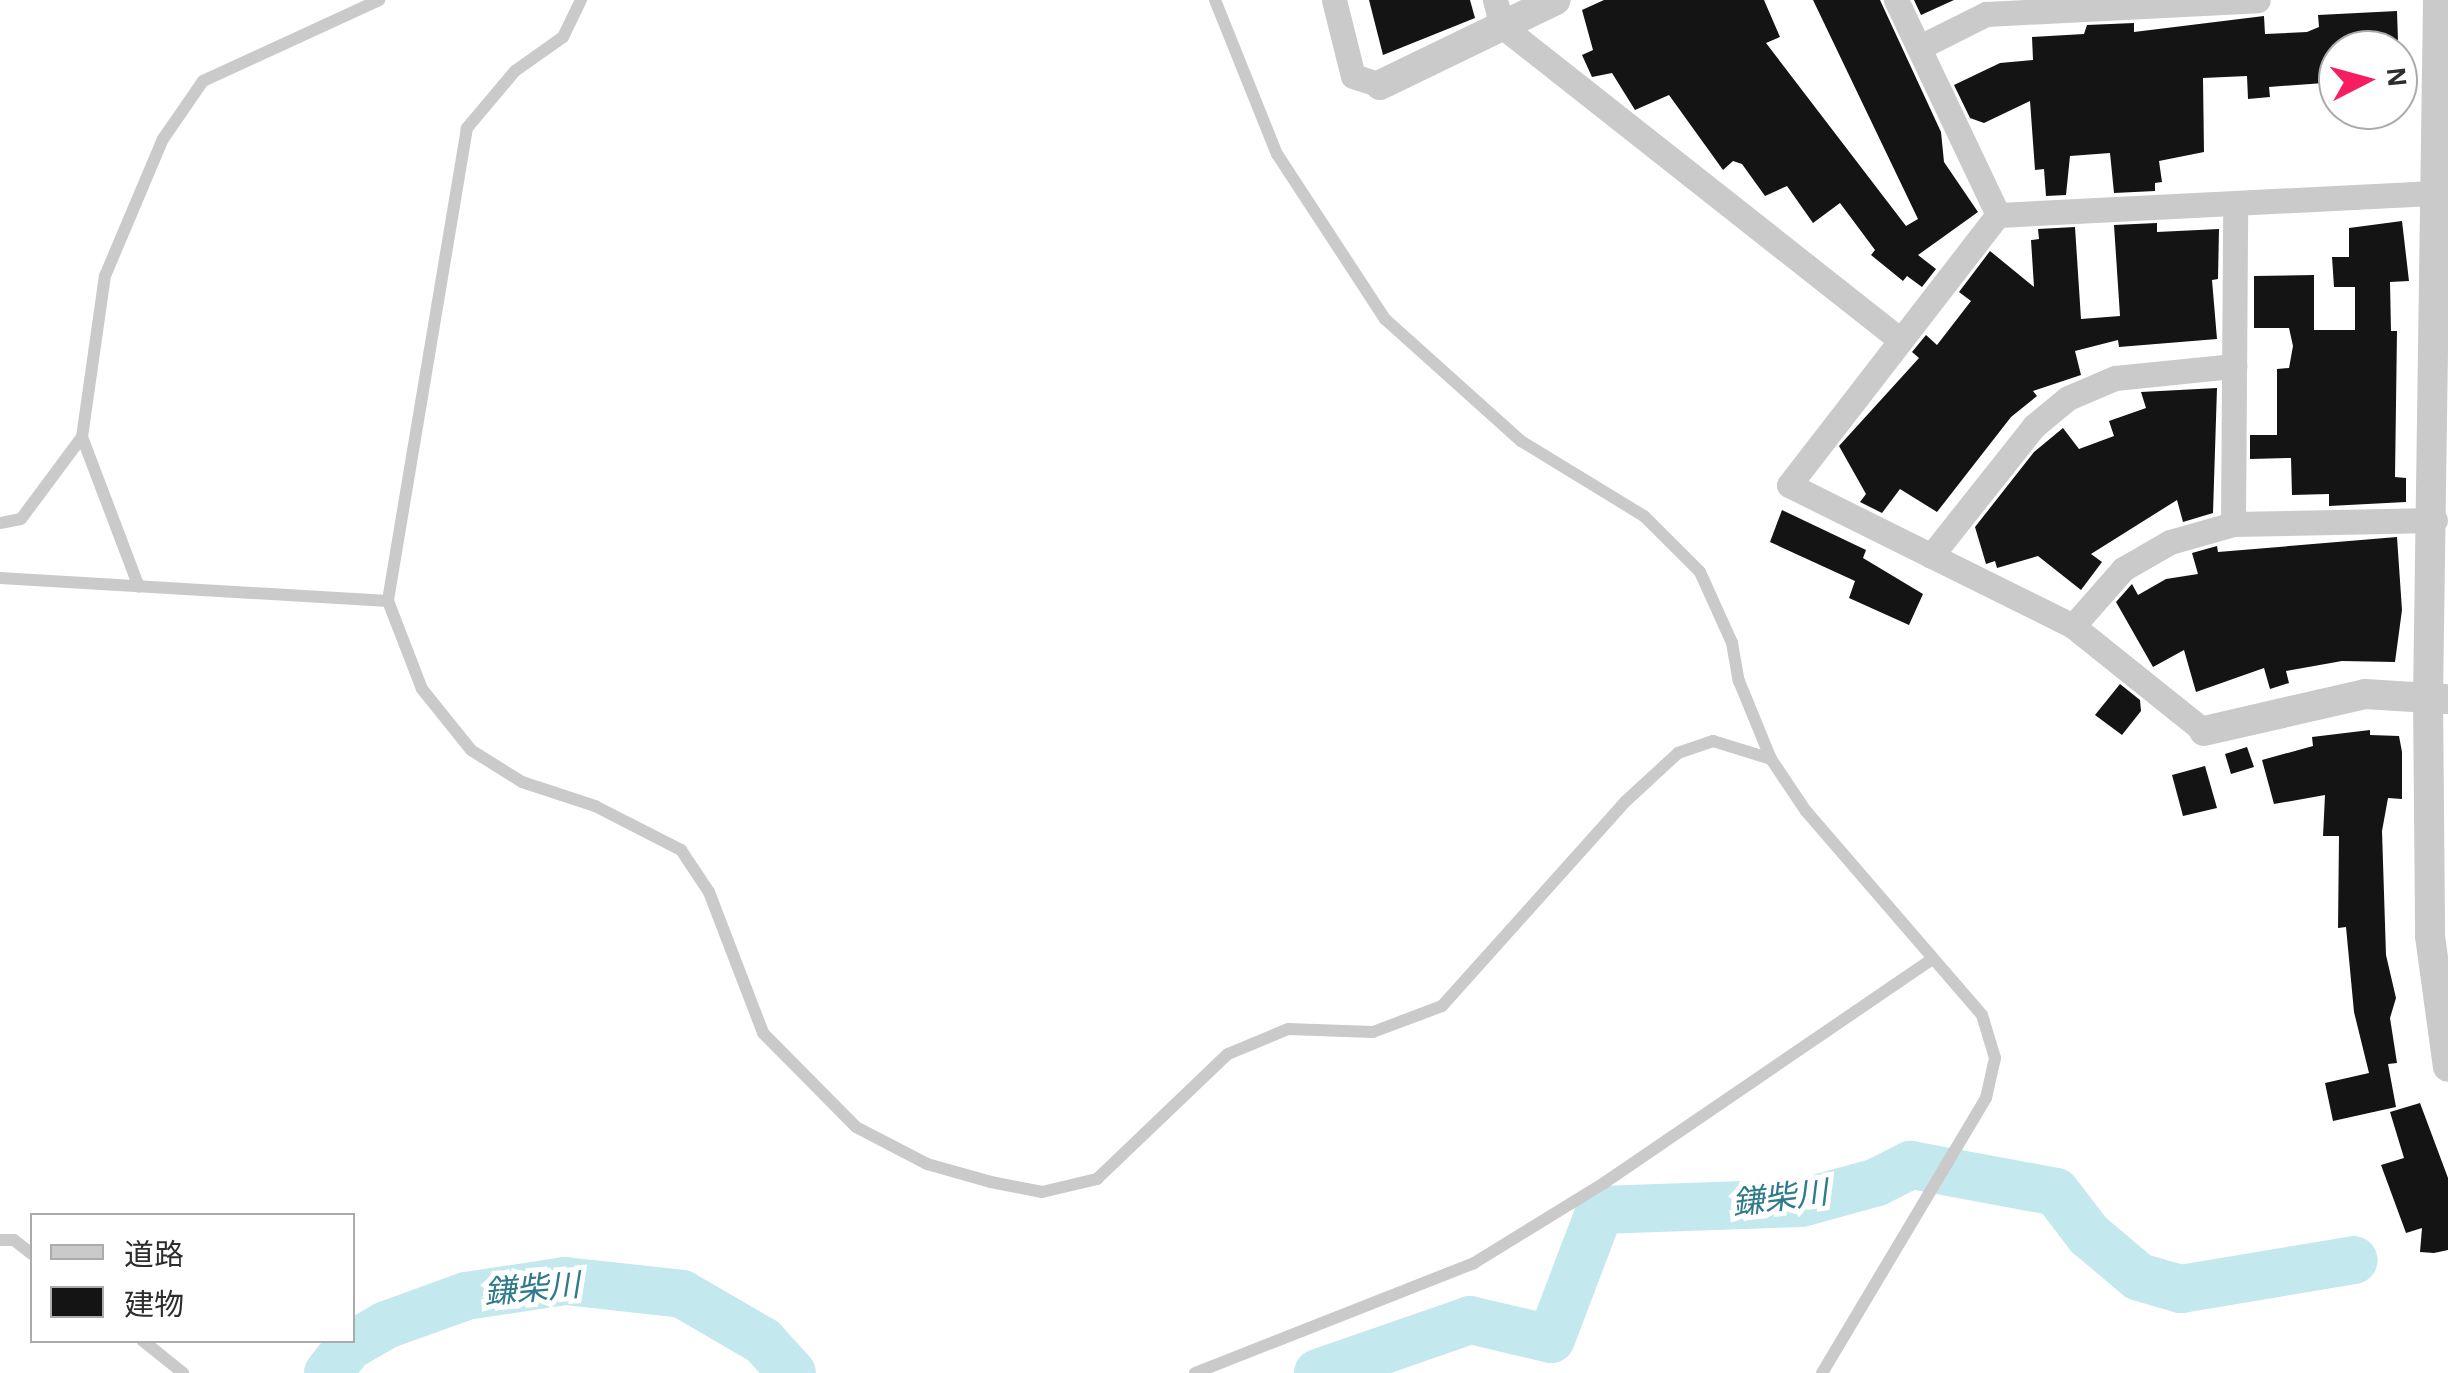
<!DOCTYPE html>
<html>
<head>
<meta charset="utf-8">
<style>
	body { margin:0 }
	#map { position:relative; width:2448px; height:1373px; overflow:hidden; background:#fff; font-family:"Alegreya Sans","Noto Sans JP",sans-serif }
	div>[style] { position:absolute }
	.river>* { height:48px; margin:-24px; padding:0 24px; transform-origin:24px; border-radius:24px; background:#c3e8ee }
	.building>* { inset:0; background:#141414 }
	.service>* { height:12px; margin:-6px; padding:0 6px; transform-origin:6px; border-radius:6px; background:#cacaca }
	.minor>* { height:25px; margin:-12.5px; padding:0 12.5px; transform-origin:12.5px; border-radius:12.5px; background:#cacaca }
	.tertiary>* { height:30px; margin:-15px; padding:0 15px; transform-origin:15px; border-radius:15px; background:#cacaca }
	span { translate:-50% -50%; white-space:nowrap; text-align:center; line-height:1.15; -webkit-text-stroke:10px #fff; paint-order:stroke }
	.water-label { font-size:32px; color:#307b8a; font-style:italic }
	.legend { position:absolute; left:30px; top:1213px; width:325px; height:130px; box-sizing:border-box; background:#fff; border:2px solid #ababab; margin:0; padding:12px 18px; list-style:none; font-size:30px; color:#2d2d2d }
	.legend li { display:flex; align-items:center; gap:20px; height:50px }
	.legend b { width:50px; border:2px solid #ababab }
	.north { position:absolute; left:2318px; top:30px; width:100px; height:100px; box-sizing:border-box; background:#fff; border:2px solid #ababab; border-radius:50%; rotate:84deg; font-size:28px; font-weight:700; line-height:40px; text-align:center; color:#2d2d2d }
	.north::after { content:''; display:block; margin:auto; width:35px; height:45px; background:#f61d60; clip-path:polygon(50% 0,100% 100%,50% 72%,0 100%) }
</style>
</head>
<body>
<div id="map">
	<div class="river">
		<i style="left:328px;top:1373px;width:33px;rotate:-52deg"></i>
		<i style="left:348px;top:1347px;width:44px;rotate:-30.1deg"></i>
		<i style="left:386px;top:1325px;width:85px;rotate:-19.9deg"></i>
		<i style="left:466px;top:1296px;width:100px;rotate:-8.6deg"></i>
		<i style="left:565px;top:1281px;width:118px;rotate:6.3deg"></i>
		<i style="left:682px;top:1294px;width:94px;rotate:30.1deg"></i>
		<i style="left:763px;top:1341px;width:43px;rotate:47.8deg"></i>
		<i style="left:1318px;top:1373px;width:161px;rotate:-19.2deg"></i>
		<i style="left:1470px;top:1320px;width:83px;rotate:13.2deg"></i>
		<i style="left:1551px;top:1339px;width:138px;rotate:-69.2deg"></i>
		<i style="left:1600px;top:1210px;width:201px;rotate:-2deg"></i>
		<i style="left:1801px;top:1203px;width:79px;rotate:-15.4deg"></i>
		<i style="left:1877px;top:1182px;width:38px;rotate:-27deg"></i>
		<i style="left:1911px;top:1165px;width:147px;rotate:10.5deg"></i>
		<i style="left:2056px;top:1192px;width:54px;rotate:52.5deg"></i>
		<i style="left:2089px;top:1235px;width:65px;rotate:40deg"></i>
		<i style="left:2139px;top:1277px;width:44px;rotate:15.9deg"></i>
		<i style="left:2181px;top:1289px;width:175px;rotate:-9.5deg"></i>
	</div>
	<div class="building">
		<i style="clip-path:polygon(1369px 0,1470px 0,1475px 18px,1383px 55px)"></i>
		<i style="clip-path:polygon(1604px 0,1764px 0,1780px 37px,1766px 43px,1906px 226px,1918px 219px,1813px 0,1880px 0,1941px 132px,1944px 162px,1978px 212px,1918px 255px,1936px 269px,1922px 287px,1907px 276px,1903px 281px,1871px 255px,1875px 250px,1840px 203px,1813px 223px,1787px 186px,1765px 196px,1742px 164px,1733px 161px,1723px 170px,1669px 95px,1635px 110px,1612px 73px,1592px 77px,1582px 55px,1593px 50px,1582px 10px)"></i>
		<i style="clip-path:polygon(1914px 0,1954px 0,1921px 15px)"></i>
		<i style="clip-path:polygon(2397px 11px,2398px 41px,2338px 44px,2338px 82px,2269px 87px,2270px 97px,2248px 99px,2247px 76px,2203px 78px,2204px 152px,2159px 161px,2162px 182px,2155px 183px,2155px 191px,2114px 193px,2110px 153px,2070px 156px,2066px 195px,2046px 196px,2044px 169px,2035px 170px,2030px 101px,1984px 123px,1970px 118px,1954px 85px,2000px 63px,2033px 60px,2032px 37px,2084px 34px,2087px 25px,2134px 23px,2134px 32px,2264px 16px,2265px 34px,2307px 32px,2319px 27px,2318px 15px)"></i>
		<i style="clip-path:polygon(2402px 221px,2409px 281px,2390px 282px,2391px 331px,2397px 331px,2395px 477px,2406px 478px,2406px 502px,2329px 506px,2329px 494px,2292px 495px,2291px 458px,2250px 459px,2250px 435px,2277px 435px,2277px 369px,2289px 368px,2293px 346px,2289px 328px,2254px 328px,2254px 276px,2314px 275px,2314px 330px,2355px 330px,2355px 287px,2334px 287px,2332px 257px,2349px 257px,2349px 228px)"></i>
		<i style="clip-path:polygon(2157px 223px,2157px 232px,2219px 229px,2218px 279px,2212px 280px,2217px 339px,2119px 347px,2118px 340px,2075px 351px,2081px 375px,2033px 391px,2037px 396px,2011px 417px,1937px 512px,1900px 489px,1882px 513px,1860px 502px,1866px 494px,1839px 446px,1919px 358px,1912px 352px,1926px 335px,1937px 345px,1971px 301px,1959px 292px,1990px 251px,2034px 287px,2031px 240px,2039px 239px,2038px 229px,2075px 227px,2081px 319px,2120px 316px,2114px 225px)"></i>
		<i style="clip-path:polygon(2217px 388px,2213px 513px,2183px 522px,2177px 500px,2091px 554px,2102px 562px,2081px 590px,2038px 556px,1997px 568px,1995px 561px,1986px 564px,1975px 527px,2034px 452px,2063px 428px,2079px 449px,2114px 436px,2109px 421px,2146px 408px,2141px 392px)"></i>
		<i style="clip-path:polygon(1782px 510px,1866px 550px,1863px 558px,1923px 594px,1909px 625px,1849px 598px,1855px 581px,1770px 542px)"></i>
		<i style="clip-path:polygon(2397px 537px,2402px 610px,2395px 662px,2342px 661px,2286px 671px,2289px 683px,2270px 689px,2264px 668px,2196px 692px,2184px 650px,2153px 667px,2116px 602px,2132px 584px,2138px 595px,2166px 579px,2198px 574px,2192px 553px,2217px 546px,2218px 552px)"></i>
		<i style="clip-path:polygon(2120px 684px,2140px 700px,2141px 711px,2122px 735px,2095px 715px)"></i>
		<i style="clip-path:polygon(2370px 730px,2370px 735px,2399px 736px,2402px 752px,2402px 799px,2388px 798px,2382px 831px,2386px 955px,2396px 998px,2390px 1018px,2397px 1063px,2388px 1064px,2396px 1107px,2333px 1121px,2325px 1083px,2369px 1073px,2354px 1012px,2346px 927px,2338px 928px,2339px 836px,2323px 836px,2325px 795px,2274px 804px,2262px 760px,2313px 746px,2312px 737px)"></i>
		<i style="clip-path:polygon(2247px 747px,2254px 767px,2231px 774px,2225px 754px)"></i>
		<i style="clip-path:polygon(2205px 766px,2217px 808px,2183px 816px,2172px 775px)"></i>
		<i style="clip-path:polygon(2420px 1103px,2448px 1178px,2448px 1250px,2434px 1253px,2420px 1252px,2422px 1228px,2406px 1233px,2381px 1165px,2404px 1158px,2390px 1112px)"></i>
	</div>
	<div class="service">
		<i style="left:581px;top:0;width:41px;rotate:115.9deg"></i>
		<i style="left:563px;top:37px;width:59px;rotate:144.7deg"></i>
		<i style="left:515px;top:71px;width:75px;rotate:130.1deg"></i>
		<i style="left:467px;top:128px;width:480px;rotate:99.5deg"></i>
		<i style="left:388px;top:601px;width:94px;rotate:68.9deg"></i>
		<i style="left:422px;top:689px;width:78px;rotate:51.2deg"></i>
		<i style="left:471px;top:750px;width:60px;rotate:32.1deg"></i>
		<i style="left:522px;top:782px;width:77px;rotate:18.2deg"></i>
		<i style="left:595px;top:806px;width:97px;rotate:27.1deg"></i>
		<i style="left:681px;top:850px;width:50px;rotate:56.3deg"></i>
		<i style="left:709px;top:892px;width:151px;rotate:69deg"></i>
		<i style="left:763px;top:1033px;width:132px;rotate:45.3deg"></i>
		<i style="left:856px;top:1127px;width:80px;rotate:27.5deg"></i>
		<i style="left:927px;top:1164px;width:66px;rotate:15.7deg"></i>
		<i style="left:991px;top:1182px;width:52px;rotate:11.1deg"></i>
		<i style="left:1042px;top:1192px;width:57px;rotate:-13.3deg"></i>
		<i style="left:1097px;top:1179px;width:181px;rotate:-43.7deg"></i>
		<i style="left:1228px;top:1054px;width:65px;rotate:-22.6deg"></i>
		<i style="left:1288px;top:1029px;width:85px;rotate:2deg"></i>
		<i style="left:1373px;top:1032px;width:74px;rotate:-20.6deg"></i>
		<i style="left:1442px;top:1006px;width:275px;rotate:-48.1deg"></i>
		<i style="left:1626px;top:801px;width:71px;rotate:-42.7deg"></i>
		<i style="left:1678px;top:753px;width:37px;rotate:-19deg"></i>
		<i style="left:1713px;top:741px;width:61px;rotate:17.2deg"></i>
		<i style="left:1215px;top:0;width:166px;rotate:68.1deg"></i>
		<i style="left:1277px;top:154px;width:197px;rotate:56.8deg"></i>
		<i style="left:1385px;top:319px;width:183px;rotate:41.9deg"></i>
		<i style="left:1521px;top:441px;width:144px;rotate:31.4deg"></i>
		<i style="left:1644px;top:516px;width:79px;rotate:45deg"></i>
		<i style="left:1700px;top:572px;width:78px;rotate:65.7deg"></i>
		<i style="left:1732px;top:643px;width:39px;rotate:80deg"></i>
		<i style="left:1739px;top:681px;width:84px;rotate:67.7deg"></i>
		<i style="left:1771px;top:759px;width:63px;rotate:56.1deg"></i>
		<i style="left:1806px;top:811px;width:269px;rotate:49.2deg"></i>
		<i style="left:1982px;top:1015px;width:45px;rotate:73.2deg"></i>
		<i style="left:1995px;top:1058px;width:41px;rotate:102.7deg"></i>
		<i style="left:1986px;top:1098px;width:320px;rotate:120.8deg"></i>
		<i style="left:82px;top:437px;width:160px;rotate:69.2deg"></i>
		<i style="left:0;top:523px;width:21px;rotate:-11deg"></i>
		<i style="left:21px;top:519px;width:102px;rotate:-53.4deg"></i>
		<i style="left:82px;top:437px;width:163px;rotate:-81.9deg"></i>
		<i style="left:105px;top:276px;width:149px;rotate:-67.1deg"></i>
		<i style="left:163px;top:139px;width:70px;rotate:-55.4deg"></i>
		<i style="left:203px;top:81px;width:194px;rotate:-24.7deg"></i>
		<i style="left:0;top:578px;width:389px;rotate:3.4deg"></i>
		<i style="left:0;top:1240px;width:14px"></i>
		<i style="left:14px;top:1240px;width:23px;rotate:38deg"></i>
		<i style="left:142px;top:1340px;width:53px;rotate:38.8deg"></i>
		<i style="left:1195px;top:1373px;width:300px;rotate:-21.5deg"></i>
		<i style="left:1474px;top:1263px;width:153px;rotate:-31.6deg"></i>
		<i style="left:1604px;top:1183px;width:397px;rotate:-34.3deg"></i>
	</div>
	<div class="minor">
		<i style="left:1334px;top:0;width:78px;rotate:76deg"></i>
		<i style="left:1353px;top:76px;width:28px;rotate:18deg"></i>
		<i style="left:1495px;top:0;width:27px;rotate:75deg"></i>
		<i style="left:1502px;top:26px;width:506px;rotate:38.25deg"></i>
		<i style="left:1896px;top:0;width:238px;rotate:64.6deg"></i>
		<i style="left:1920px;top:47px;width:74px;rotate:-26.6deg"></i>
		<i style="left:1986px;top:14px;width:272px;rotate:-2.9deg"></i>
		<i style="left:2233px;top:524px;width:321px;rotate:-89.6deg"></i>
		<i style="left:1931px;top:556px;width:166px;rotate:-51.6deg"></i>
		<i style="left:2034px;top:426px;width:44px;rotate:-39.5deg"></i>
		<i style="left:2068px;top:398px;width:51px;rotate:-23.1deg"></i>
		<i style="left:2115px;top:378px;width:120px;rotate:-5.8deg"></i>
		<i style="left:2073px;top:626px;width:76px;rotate:-48.7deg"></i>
		<i style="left:2123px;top:569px;width:54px;rotate:-29.9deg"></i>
		<i style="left:2170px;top:542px;width:66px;rotate:-15.9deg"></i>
		<i style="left:2233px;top:524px;width:202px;rotate:-1.1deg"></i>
		<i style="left:2204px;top:731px;width:168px;rotate:-141.3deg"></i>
		<i style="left:2073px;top:626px;width:317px;rotate:-153.6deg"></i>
		<i style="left:1789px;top:485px;width:341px;rotate:-52.3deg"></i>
		<i style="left:1998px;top:215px;width:451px;rotate:-2.9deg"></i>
	</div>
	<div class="tertiary">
		<i style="left:2438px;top:0;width:695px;rotate:90.82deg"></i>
		<i style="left:2428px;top:695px;width:241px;rotate:89.5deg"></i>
		<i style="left:2430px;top:936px;width:132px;rotate:82.2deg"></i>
		<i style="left:1380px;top:85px;width:195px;rotate:-25.8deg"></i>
		<i style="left:2204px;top:731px;width:165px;rotate:-12.9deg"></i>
		<i style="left:2365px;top:694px;width:80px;rotate:3.6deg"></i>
	</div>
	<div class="water-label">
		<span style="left:1780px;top:1199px;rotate:-7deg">鎌柴川</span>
		<span style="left:532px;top:1290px;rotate:-5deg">鎌柴川</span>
	</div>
	<ul class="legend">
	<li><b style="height:12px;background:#cacaca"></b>道路</li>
	<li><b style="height:28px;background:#141414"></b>建物</li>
	</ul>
	<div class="north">N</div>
</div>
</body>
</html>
